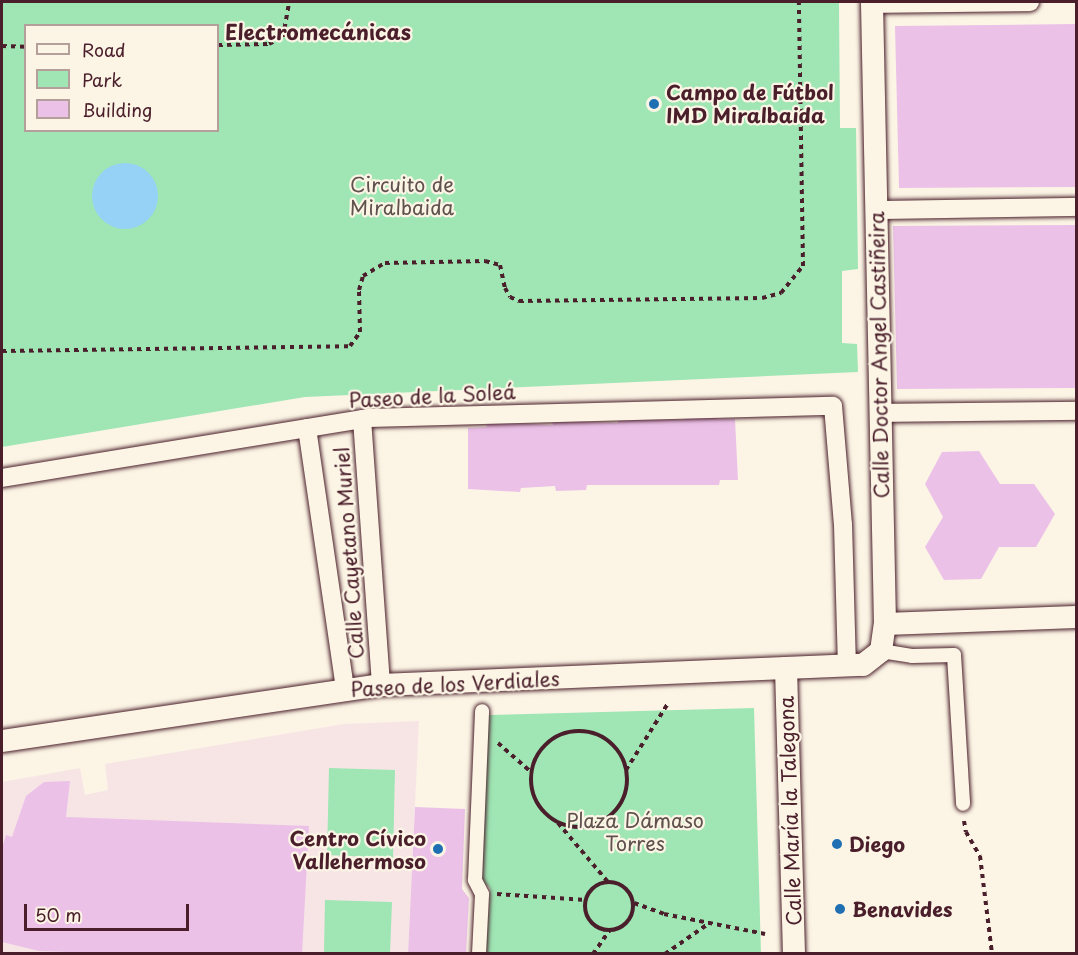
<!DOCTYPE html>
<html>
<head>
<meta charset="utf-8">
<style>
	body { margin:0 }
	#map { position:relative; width:1078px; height:955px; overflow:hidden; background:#fcf5e5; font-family:"Playpen Sans",sans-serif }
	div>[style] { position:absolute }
	.built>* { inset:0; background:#f7e5e6 }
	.green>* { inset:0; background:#9fe6b4 }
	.water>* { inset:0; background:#95d2f6 }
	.round { border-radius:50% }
	.building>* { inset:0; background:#ebc1e8 }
	.path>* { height:4px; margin-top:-2px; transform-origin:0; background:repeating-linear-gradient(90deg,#4a1f2b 0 4.5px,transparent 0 9px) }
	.path>.ring { margin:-2px; padding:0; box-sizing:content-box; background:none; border:4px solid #4a1f2b; border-radius:50% }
	.roads { filter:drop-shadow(0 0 2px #4a1f2b) drop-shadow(0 0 2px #4a1f2b) }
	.pedestrian>* { height:14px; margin:-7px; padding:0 7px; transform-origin:7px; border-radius:7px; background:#fcf5e5 }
	.minor>* { height:18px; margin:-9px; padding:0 9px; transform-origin:9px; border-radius:9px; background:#fcf5e5 }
	.tertiary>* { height:22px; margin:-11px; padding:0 11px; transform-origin:11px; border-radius:11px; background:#fcf5e5 }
	.dots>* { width:16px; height:16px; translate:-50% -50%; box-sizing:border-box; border:3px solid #fcf5e5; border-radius:50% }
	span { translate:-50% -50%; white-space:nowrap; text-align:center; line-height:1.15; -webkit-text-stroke:4.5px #fcf5e5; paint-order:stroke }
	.poi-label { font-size:20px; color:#4a1f2b; font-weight:700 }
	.left { translate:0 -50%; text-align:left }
	.right { translate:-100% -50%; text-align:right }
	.park-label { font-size:20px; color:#5f514d }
	.street-label { font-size:20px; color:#4a1f2b }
	.neighbourhood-label { font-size:21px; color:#4a1f2b; font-weight:700 }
	.frame { position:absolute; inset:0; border:3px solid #4a1f2b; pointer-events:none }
	.legend { position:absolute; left:24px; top:24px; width:195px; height:108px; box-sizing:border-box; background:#fcf5e5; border:2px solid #b59f9b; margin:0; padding:8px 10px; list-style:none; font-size:18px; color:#4a1f2b }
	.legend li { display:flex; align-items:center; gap:12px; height:30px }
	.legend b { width:30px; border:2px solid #b59f9b }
	.scale { position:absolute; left:24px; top:904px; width:165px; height:27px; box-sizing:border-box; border:3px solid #4a1f2b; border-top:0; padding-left:8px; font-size:18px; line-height:21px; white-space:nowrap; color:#4a1f2b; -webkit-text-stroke:4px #fcf5e5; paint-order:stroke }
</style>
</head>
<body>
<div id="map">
	<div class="built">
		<i style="clip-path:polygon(419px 721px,408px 953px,2px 954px,2px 782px,80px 768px,85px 795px,108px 790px,105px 764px,344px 724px)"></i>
	</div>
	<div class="green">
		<i style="clip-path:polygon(evenodd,2px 2px,839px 2px,840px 128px,856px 128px,858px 269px,842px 271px,842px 343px,857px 344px,858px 372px,305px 397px,2px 447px,2px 2px,26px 26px,218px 26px,218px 130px,26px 130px,26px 26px)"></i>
		<i style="clip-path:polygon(754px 708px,761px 953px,486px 953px,490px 888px,482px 881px,488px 715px)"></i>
		<i style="clip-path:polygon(329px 768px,395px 770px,393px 858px,327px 855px)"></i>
		<i style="clip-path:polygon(325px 900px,392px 902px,390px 953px,324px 953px)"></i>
	</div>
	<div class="water">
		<i class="round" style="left:92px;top:163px;width:66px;height:66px"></i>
	</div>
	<div class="building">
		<i style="clip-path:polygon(1076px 24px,1076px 187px,899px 188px,895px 26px)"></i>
		<i style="clip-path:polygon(1076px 225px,1076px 388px,897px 389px,893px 226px)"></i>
		<i style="clip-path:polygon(717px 415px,717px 419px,735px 419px,738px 480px,720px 480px,719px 485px,587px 485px,586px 490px,556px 491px,555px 486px,521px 488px,520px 492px,468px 489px,468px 428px,487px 427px,486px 422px,553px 425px,551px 420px,584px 418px,585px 422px,618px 423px,618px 418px,684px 420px,684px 416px)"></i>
		<i style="clip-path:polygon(979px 451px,1000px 484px,1034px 484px,1055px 514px,1036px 547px,999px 547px,981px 579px,944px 580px,925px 547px,943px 517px,925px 484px,942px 452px)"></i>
		<i style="clip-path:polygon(70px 781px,66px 817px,309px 826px,302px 954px,99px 953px,39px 951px,2px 942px,2px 848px,6px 835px,12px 837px,26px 796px,44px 782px)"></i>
		<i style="clip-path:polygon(415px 807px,465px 809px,462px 889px,469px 898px,466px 954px,408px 954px)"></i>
	</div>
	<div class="path">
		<i style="left:218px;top:45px;width:51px;rotate:-1.1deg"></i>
		<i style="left:269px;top:44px;width:16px;rotate:-27deg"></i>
		<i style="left:283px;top:37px;width:36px;rotate:-80deg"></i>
		<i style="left:2px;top:46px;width:24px;rotate:2deg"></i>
		<i style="left:2px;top:351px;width:348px;rotate:-0.8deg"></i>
		<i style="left:350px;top:346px;width:17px;rotate:-54deg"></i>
		<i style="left:360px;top:332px;width:42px;rotate:-91.4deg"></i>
		<i style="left:359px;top:290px;width:15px;rotate:-74deg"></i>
		<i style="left:363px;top:276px;width:26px;rotate:-31deg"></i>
		<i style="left:385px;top:263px;width:100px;rotate:-1.1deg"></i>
		<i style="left:485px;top:261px;width:16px;rotate:15deg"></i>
		<i style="left:500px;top:265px;width:24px;rotate:78deg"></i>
		<i style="left:505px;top:288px;width:10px;rotate:61deg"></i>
		<i style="left:510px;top:297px;width:10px;rotate:24deg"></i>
		<i style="left:519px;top:301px;width:243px;rotate:-0.7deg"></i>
		<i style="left:762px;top:298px;width:20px;rotate:-15deg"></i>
		<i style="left:781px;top:293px;width:35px;rotate:-51deg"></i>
		<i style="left:803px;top:266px;width:264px;rotate:-90.9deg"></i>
		<i class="ring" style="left:531px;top:731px;width:92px;height:92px"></i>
		<i style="left:498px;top:743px;width:44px;rotate:41.3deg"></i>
		<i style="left:626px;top:770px;width:77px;rotate:-57.8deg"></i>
		<i style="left:964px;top:821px;width:11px;rotate:80deg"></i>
		<i style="left:966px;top:832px;width:28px;rotate:60deg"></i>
		<i style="left:980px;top:856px;width:99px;rotate:83deg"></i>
		<i style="left:558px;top:823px;width:77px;rotate:49.7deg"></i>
		<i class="ring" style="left:585px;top:882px;width:44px;height:44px"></i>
		<i style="left:497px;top:894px;width:89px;rotate:3.9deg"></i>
		<i style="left:634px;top:903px;width:32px;rotate:20deg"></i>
		<i style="left:664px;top:914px;width:103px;rotate:11.2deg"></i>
		<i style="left:593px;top:954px;width:29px;rotate:-55deg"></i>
		<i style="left:665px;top:954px;width:52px;rotate:-34.9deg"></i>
	</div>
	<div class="roads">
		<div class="pedestrian">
			<i style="left:881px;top:651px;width:31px;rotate:9deg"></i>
			<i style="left:912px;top:656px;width:42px;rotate:-1.4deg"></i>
			<i style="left:954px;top:655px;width:149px;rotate:86.5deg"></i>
			<i style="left:479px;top:954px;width:60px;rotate:-87.1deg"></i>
			<i style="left:482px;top:894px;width:16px;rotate:-117deg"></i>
			<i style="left:475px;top:880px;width:169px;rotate:-87.6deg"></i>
		</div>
		<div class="minor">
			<i style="left:872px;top:4px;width:158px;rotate:-0.7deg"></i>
			<i style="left:876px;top:210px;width:200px;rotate:-0.9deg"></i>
			<i style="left:880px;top:413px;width:196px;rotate:-0.6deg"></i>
			<i style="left:362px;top:419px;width:267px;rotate:85.9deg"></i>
			<i style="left:307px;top:428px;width:265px;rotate:81.7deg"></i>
			<i style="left:2px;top:478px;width:371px;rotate:-9.3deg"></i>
			<i style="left:368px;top:418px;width:465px;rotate:-1.5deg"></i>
			<i style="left:833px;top:406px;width:118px;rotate:85.2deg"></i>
			<i style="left:843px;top:524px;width:141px;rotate:88.4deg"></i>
		</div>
		<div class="tertiary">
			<i style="left:885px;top:624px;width:191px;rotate:-2.1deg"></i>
			<i style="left:786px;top:668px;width:286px;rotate:88.4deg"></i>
			<i style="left:2px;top:741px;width:383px;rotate:-8.4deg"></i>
			<i style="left:381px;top:685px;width:482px;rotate:-2.4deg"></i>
			<i style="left:863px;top:665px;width:23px;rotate:-38deg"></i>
			<i style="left:881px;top:651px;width:27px;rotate:-82deg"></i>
			<i style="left:885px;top:624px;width:622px;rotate:-91.2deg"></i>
		</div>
	</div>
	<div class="dots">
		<i style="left:654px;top:104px;background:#1f6fb2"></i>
		<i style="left:837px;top:844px;background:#1f6fb2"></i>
		<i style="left:438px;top:849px;background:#1f6fb2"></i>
		<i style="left:840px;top:909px;background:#1f6fb2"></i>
	</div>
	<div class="poi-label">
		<span class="left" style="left:666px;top:104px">Campo de Fútbol<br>IMD Miralbaida</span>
		<span class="right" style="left:426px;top:850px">Centro Cívico<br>Vallehermoso</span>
		<span class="left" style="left:849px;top:844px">Diego</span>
		<span class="left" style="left:852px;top:909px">Benavides</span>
	</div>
	<div class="park-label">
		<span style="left:402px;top:196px">Circuito de<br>Miralbaida</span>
		<span style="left:635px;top:832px">Plaza Dámaso<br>Torres</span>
	</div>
	<div class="street-label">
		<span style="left:879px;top:355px;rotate:-91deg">Calle Doctor Angel Castiñeira</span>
		<span style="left:432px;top:396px;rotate:-3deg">Paseo de la Soleá</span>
		<span style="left:349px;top:553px;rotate:-94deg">Calle Cayetano Muriel</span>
		<span style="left:455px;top:684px;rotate:-3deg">Paseo de los Verdiales</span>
		<span style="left:790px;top:811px;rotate:-92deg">Calle María la Talegona</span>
	</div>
	<div class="neighbourhood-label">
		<span style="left:318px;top:31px">Electromecánicas</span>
	</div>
	<div class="frame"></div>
	<ul class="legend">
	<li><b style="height:8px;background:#fcf5e5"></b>Road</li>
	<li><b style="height:16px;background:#9fe6b4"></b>Park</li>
	<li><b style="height:16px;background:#ebc1e8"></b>Building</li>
	</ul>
	<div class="scale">50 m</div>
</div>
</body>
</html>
